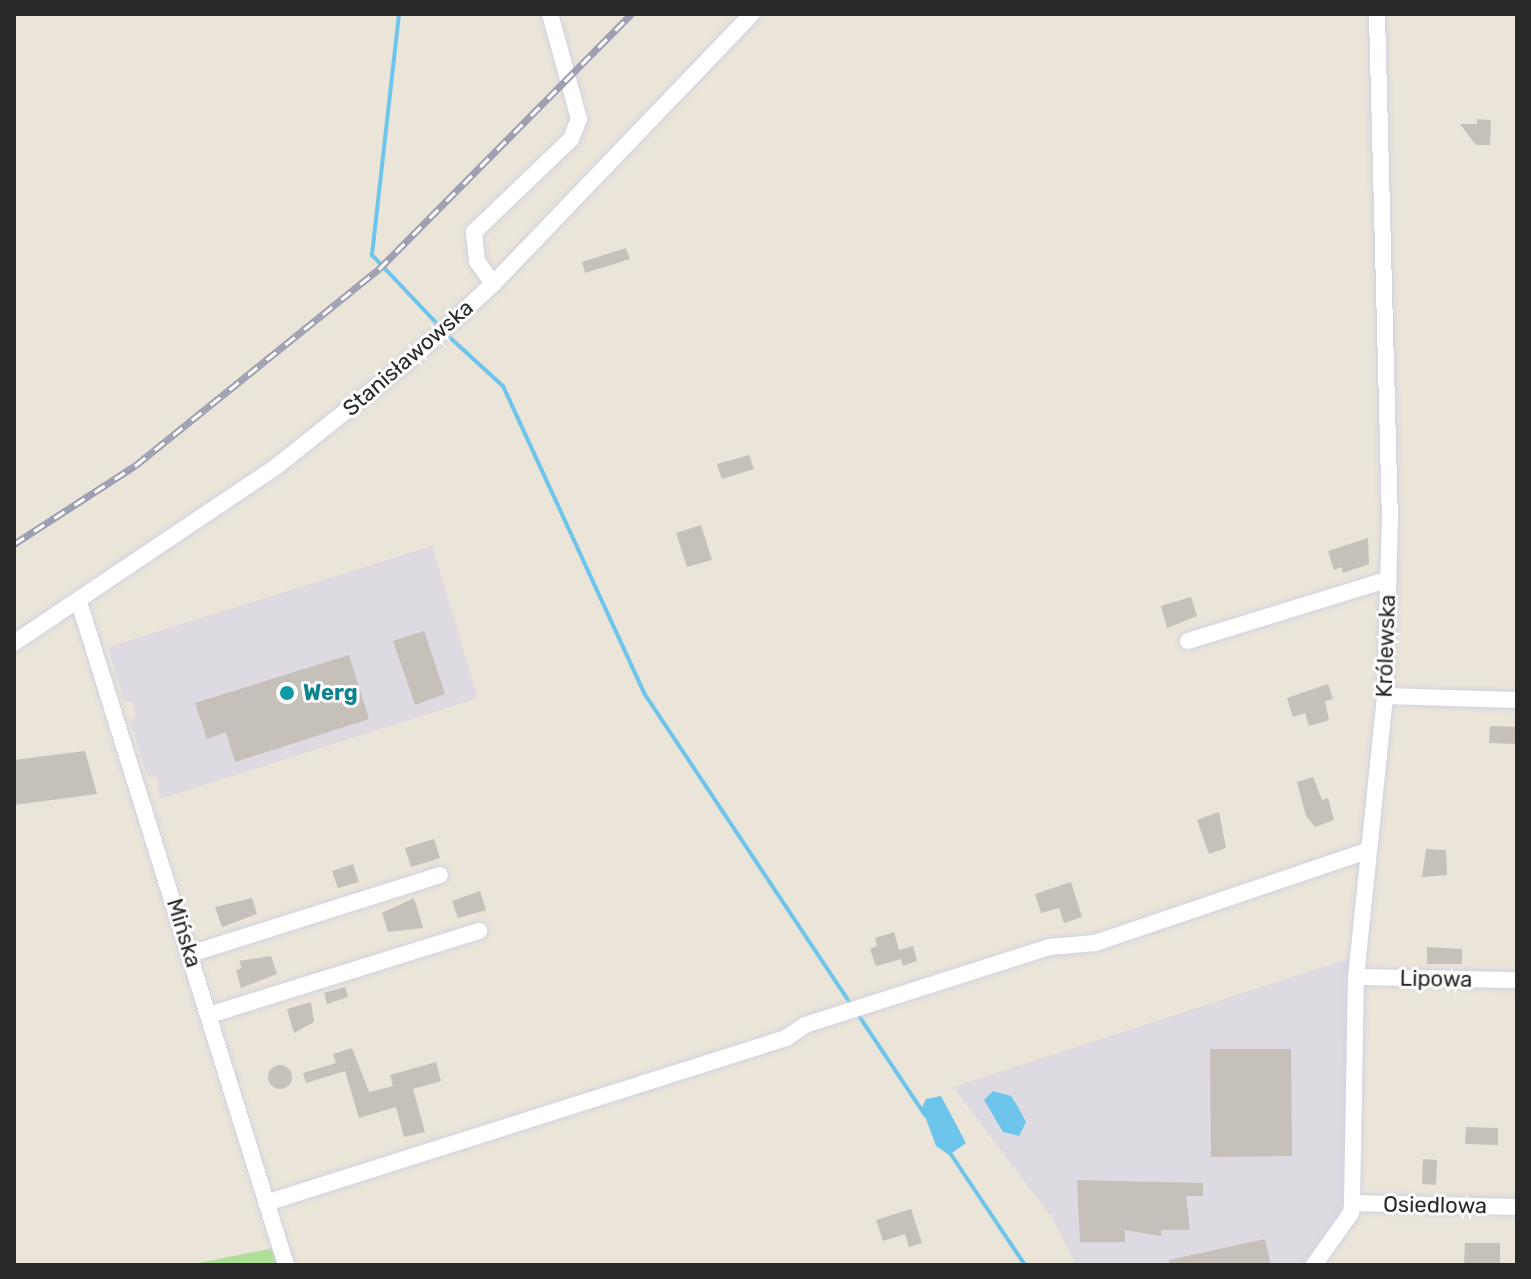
<!DOCTYPE html>
<html>
<head>
<meta charset="utf-8">
<style>
	body { margin:0 }
	#map { position:relative; width:1531px; height:1279px; overflow:hidden; background:#eae4d9; font-family:Rubik,sans-serif }
	div>[style] { position:absolute }
	.industrial>* { inset:0; background:#dddae2 }
	.green>* { inset:0; background:#ade096 }
	.water>* { inset:0; background:#6dc5eb }
	.stream>* { height:4px; margin:-2px; padding:0 2px; transform-origin:2px; border-radius:2px; background:#6dc5eb }
	.building>* { inset:0; background:#c5c0b9 }
	.round { border-radius:50% }
	.roads { filter:drop-shadow(0 0 2px #cfd2e1) drop-shadow(0 0 2px #cfd2e1) }
	.minor>* { height:16px; margin:-8px; padding:0 8px; transform-origin:8px; border-radius:8px; background:#fff }
	.rail>* { height:7px; margin-top:-3.5px; transform-origin:0; background:repeating-linear-gradient(90deg,#fff 0 12px,#9d9fb2 0 24px); box-sizing:border-box; border-block:2px solid #9d9fb2 }
	.dots>* { width:22px; height:22px; translate:-50% -50%; box-sizing:border-box; border:4px solid #fff; border-radius:50% }
	span { translate:-50% -50%; white-space:nowrap; text-align:center; line-height:1.15; -webkit-text-stroke:6px #fff; paint-order:stroke }
	.street-label { font-size:22px; color:#282828 }
	.culture-label { font-size:22px; color:#0d838f; font-weight:700 }
	.left { translate:0 -50%; text-align:left }
	.frame { position:absolute; inset:0; border:16px solid #282828; pointer-events:none }
</style>
</head>
<body>
<div id="map">
	<div class="industrial">
		<i style="clip-path:polygon(432px 546px,478px 698px,160px 799px,157px 778px,148px 776px,130px 721px,136px 715px,132px 702px,124px 700px,108px 647px)"></i>
		<i style="clip-path:polygon(1351px 958px,1345px 1206px,1303px 1265px,1076px 1265px,1053px 1219px,953px 1087px)"></i>
	</div>
	<div class="green">
		<i style="clip-path:polygon(275px 1248px,280px 1265px,187px 1265px)"></i>
	</div>
	<div class="water">
		<i style="clip-path:polygon(993px 1091px,1011px 1096px,1018px 1107px,1026px 1122px,1019px 1136px,1003px 1132px,990px 1110px,984px 1100px)"></i>
		<i style="clip-path:polygon(941px 1096px,966px 1143px,949px 1155px,936px 1146px,922px 1108px,926px 1099px)"></i>
	</div>
	<div class="stream">
		<i style="left:399px;top:14px;width:243px;rotate:96.4deg"></i>
		<i style="left:372px;top:255px;width:99px;rotate:46.6deg"></i>
		<i style="left:446px;top:334px;width:77px;rotate:42.4deg"></i>
		<i style="left:503px;top:386px;width:338px;rotate:65.3deg"></i>
		<i style="left:644px;top:693px;width:376px;rotate:56.4deg"></i>
		<i style="left:857px;top:1013px;width:123px;rotate:56.3deg"></i>
		<i style="left:950px;top:1153px;width:135px;rotate:56.2deg"></i>
	</div>
	<div class="building">
		<i style="clip-path:polygon(1477px 119px,1491px 120px,1490px 145px,1476px 145px,1460px 124px,1477px 124px)"></i>
		<i style="clip-path:polygon(626px 248px,630px 259px,585px 273px,582px 262px)"></i>
		<i style="clip-path:polygon(749px 455px,754px 469px,722px 479px,717px 464px)"></i>
		<i style="clip-path:polygon(701px 525px,712px 560px,687px 567px,676px 533px)"></i>
		<i style="clip-path:polygon(1368px 538px,1369px 564px,1343px 573px,1341px 567px,1334px 570px,1328px 551px)"></i>
		<i style="clip-path:polygon(1191px 597px,1197px 616px,1167px 628px,1161px 606px)"></i>
		<i style="clip-path:polygon(424px 631px,445px 694px,415px 705px,393px 641px)"></i>
		<i style="clip-path:polygon(349px 655px,369px 719px,235px 762px,226px 732px,207px 739px,195px 703px)"></i>
		<i style="clip-path:polygon(1328px 684px,1333px 699px,1325px 701px,1329px 720px,1309px 726px,1305px 713px,1293px 717px,1287px 698px)"></i>
		<i style="clip-path:polygon(1490px 726px,1517px 727px,1517px 744px,1489px 743px)"></i>
		<i style="clip-path:polygon(85px 751px,97px 794px,14px 805px,14px 760px)"></i>
		<i style="clip-path:polygon(1313px 777px,1322px 800px,1328px 798px,1334px 820px,1315px 827px,1306px 816px,1297px 782px)"></i>
		<i style="clip-path:polygon(1219px 812px,1226px 848px,1209px 854px,1197px 820px)"></i>
		<i style="clip-path:polygon(434px 839px,440px 858px,411px 867px,405px 848px)"></i>
		<i style="clip-path:polygon(1426px 849px,1446px 850px,1447px 875px,1422px 877px)"></i>
		<i style="clip-path:polygon(353px 864px,359px 882px,338px 888px,332px 871px)"></i>
		<i style="clip-path:polygon(1071px 882px,1082px 917px,1064px 923px,1059px 908px,1041px 913px,1035px 894px)"></i>
		<i style="clip-path:polygon(480px 891px,486px 910px,458px 918px,452px 901px)"></i>
		<i style="clip-path:polygon(252px 898px,257px 914px,222px 927px,215px 907px)"></i>
		<i style="clip-path:polygon(414px 898px,423px 928px,388px 932px,382px 913px)"></i>
		<i style="clip-path:polygon(894px 932px,899px 950px,913px 946px,917px 961px,903px 966px,901px 959px,876px 966px,870px 949px,877px 946px,875px 938px)"></i>
		<i style="clip-path:polygon(1427px 947px,1462px 949px,1462px 964px,1427px 964px)"></i>
		<i style="clip-path:polygon(271px 956px,277px 974px,241px 988px,236px 970px,242px 968px,239px 961px)"></i>
		<i style="clip-path:polygon(345px 987px,348px 997px,327px 1004px,324px 993px)"></i>
		<i style="clip-path:polygon(311px 1002px,314px 1022px,294px 1033px,287px 1009px)"></i>
		<i style="clip-path:polygon(352px 1048px,369px 1092px,393px 1086px,390px 1075px,436px 1062px,441px 1081px,413px 1089px,425px 1132px,404px 1137px,396px 1107px,359px 1118px,345px 1071px,306px 1083px,303px 1073px,336px 1063px,333px 1054px)"></i>
		<i style="clip-path:polygon(1210px 1049px,1291px 1049px,1292px 1156px,1211px 1157px)"></i>
		<i class="round" style="left:268px;top:1065px;width:24px;height:24px"></i>
		<i style="clip-path:polygon(1466px 1127px,1498px 1128px,1498px 1145px,1465px 1144px)"></i>
		<i style="clip-path:polygon(1423px 1159px,1437px 1160px,1436px 1185px,1422px 1184px)"></i>
		<i style="clip-path:polygon(1077px 1180px,1203px 1183px,1203px 1196px,1186px 1196px,1190px 1230px,1161px 1230px,1161px 1236px,1125px 1230px,1125px 1242px,1080px 1242px)"></i>
		<i style="clip-path:polygon(911px 1209px,922px 1243px,909px 1247px,905px 1234px,883px 1241px,876px 1220px)"></i>
		<i style="clip-path:polygon(1265px 1239px,1271px 1265px,1170px 1265px,1169px 1260px)"></i>
		<i style="clip-path:polygon(1465px 1243px,1500px 1243px,1500px 1265px,1464px 1265px)"></i>
	</div>
	<div class="roads">
		<div class="minor">
			<i style="left:493px;top:284px;width:28px;rotate:-125deg"></i>
			<i style="left:477px;top:261px;width:29px;rotate:-96deg"></i>
			<i style="left:474px;top:232px;width:134px;rotate:-43.8deg"></i>
			<i style="left:571px;top:139px;width:22px;rotate:-68deg"></i>
			<i style="left:579px;top:119px;width:109px;rotate:-105.4deg"></i>
			<i style="left:79px;top:602px;width:695px;rotate:72.66deg"></i>
			<i style="left:1188px;top:641px;width:210px;rotate:-17.1deg"></i>
			<i style="left:14px;top:643px;width:317px;rotate:-33.9deg"></i>
			<i style="left:277px;top:466px;width:178px;rotate:-38.6deg"></i>
			<i style="left:416px;top:355px;width:105px;rotate:-42.7deg"></i>
			<i style="left:493px;top:284px;width:374px;rotate:-46.2deg"></i>
			<i style="left:1385px;top:696px;width:132px;rotate:1.7deg"></i>
			<i style="left:190px;top:954px;width:262px;rotate:-17.5deg"></i>
			<i style="left:1356px;top:977px;width:161px;rotate:1.1deg"></i>
			<i style="left:209px;top:1015px;width:283px;rotate:-17.3deg"></i>
			<i style="left:266px;top:1203px;width:546px;rotate:-17.6deg"></i>
			<i style="left:786px;top:1038px;width:23px;rotate:-34deg"></i>
			<i style="left:805px;top:1025px;width:257px;rotate:-17.7deg"></i>
			<i style="left:1050px;top:947px;width:45px;rotate:-5.1deg"></i>
			<i style="left:1095px;top:943px;width:287px;rotate:-18.7deg"></i>
			<i style="left:1352px;top:1203px;width:165px;rotate:1.4deg"></i>
			<i style="left:1314px;top:1265px;width:64px;rotate:-54.6deg"></i>
			<i style="left:1351px;top:1213px;width:10px;rotate:-84deg"></i>
			<i style="left:1352px;top:1203px;width:226px;rotate:-89deg"></i>
			<i style="left:1356px;top:977px;width:282px;rotate:-84.1deg"></i>
			<i style="left:1385px;top:696px;width:174px;rotate:-88.4deg"></i>
			<i style="left:1390px;top:522px;width:508px;rotate:-91.47deg"></i>
		</div>
	</div>
	<div class="rail">
		<i style="left:14px;top:544px;width:145px;rotate:-32.9deg"></i>
		<i style="left:136px;top:465px;width:312px;rotate:-38.9deg"></i>
		<i style="left:379px;top:269px;width:359px;rotate:-45.3deg"></i>
	</div>
	<div class="dots">
		<i style="left:287px;top:693px;background:#0f9aa8"></i>
	</div>
	<div class="street-label">
		<span style="left:408px;top:358px;rotate:-41deg">Stanisławowska</span>
		<span style="left:1386px;top:646px;rotate:-88deg">Królewska</span>
		<span style="left:184px;top:933px;rotate:73deg">Mińska</span>
		<span style="left:1436px;top:979px;rotate:1deg">Lipowa</span>
		<span style="left:1435px;top:1205px;rotate:1deg">Osiedlowa</span>
	</div>
	<div class="culture-label">
		<span class="left" style="left:303px;top:693px">Werg</span>
	</div>
	<div class="frame"></div>
</div>
</body>
</html>
